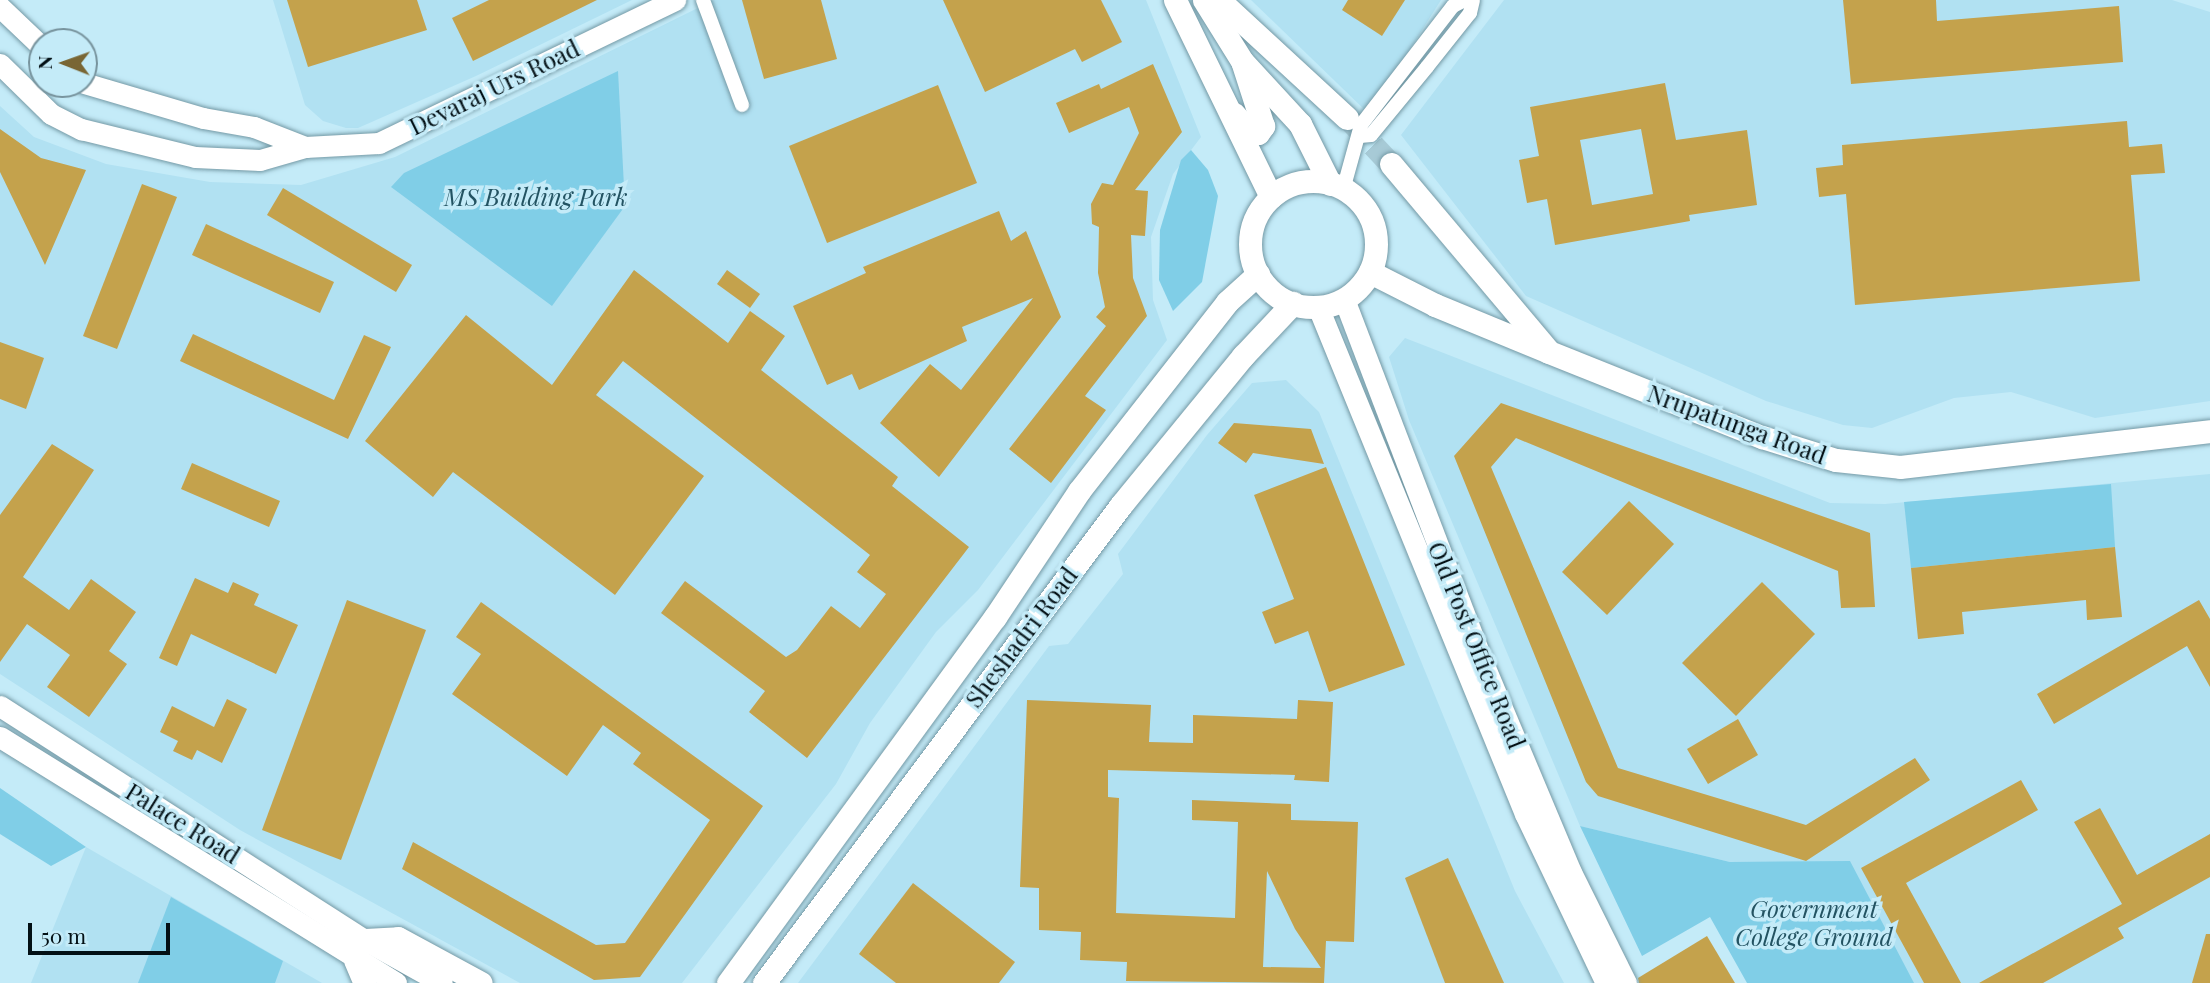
<!DOCTYPE html>
<html>
<head>
<meta charset="utf-8">
<style>
	body { margin:0 }
	#map { position:relative; width:2210px; height:983px; overflow:hidden; background:#c4ebf8; font-family:"Playfair Display",serif }
	div>[style] { position:absolute }
	.built>* { inset:0; background:#b1e1f2 }
	.green>* { inset:0; background:#80cee7 }
	.building>* { inset:0; background:#c4a24c }
	.primary-tunnel>* { height:23px; margin-top:-11.5px; transform-origin:0; background:repeating-linear-gradient(90deg,#a7cad6 0 23px,transparent 0 34px) }
	.roads { filter:drop-shadow(0 0 2px #7499a5) drop-shadow(0 0 2px #7499a5) }
	.street>* { height:14px; margin:-7px; padding:0 7px; transform-origin:7px; border-radius:7px; background:#fff }
	.secondary>* { height:21px; margin:-10.5px; padding:0 10.5px; transform-origin:10.5px; border-radius:10.5px; background:#fff }
	.primary>* { height:23px; margin:-11.5px; padding:0 11.5px; transform-origin:11.5px; border-radius:11.5px; background:#fff }
	.primary>.ring { margin:-11.5px; padding:0; box-sizing:content-box; background:none; border:23px solid #fff; border-radius:50% }
	span { translate:-50% -50%; white-space:nowrap; text-align:center; line-height:1.15; -webkit-text-stroke:7px #c4ebf8; paint-order:stroke }
	.street-label { font-size:24px; color:#031015 }
	.park-label { font-size:24px; color:#235362; font-style:italic }
	.north { position:absolute; left:28px; top:28px; width:70px; height:70px; box-sizing:border-box; background:#c4ebf8; border:2px solid #77939d; border-radius:50%; rotate:271deg; font-size:19px; font-weight:700; line-height:28px; text-align:center; color:#031015 }
	.north::after { content:''; display:block; margin:auto; width:24px; height:32px; background:#796634; clip-path:polygon(50% 0,100% 100%,50% 72%,0 100%) }
	.scale { position:absolute; left:28px; top:923px; width:142px; height:32px; box-sizing:border-box; border:4px solid #031015; border-top:0; padding-left:9px; font-size:21px; line-height:24px; white-space:nowrap; color:#031015; -webkit-text-stroke:5px #c4ebf8; paint-order:stroke }
</style>
</head>
<body>
<div id="map">
	<div class="built">
		<i style="clip-path:polygon(273px 0,632px 0,476px 76px,358px 128px,346px 128px,323px 121px,305px 105px)"></i>
		<i style="clip-path:polygon(714px 0,1146px 0,1201px 137px,1173px 174px,1151px 237px,1153px 300px,1167px 340px,978px 590px,936px 632px,870px 723px,836px 784px,682px 983px,520px 983px,240px 830px,0 674px,0 106px,34px 137px,106px 164px,210px 182px,301px 185px,395px 157px)"></i>
		<i style="clip-path:polygon(1251px 0,1441px 0,1369px 114px)"></i>
		<i style="clip-path:polygon(1504px 0,2172px 0,2210px 12px,2210px 401px,2095px 418px,2011px 392px,1954px 398px,1872px 428px,1843px 425px,1766px 401px,1526px 296px,1401px 135px)"></i>
		<i style="clip-path:polygon(1405px 338px,1830px 503px,1885px 504px,2210px 474px,2210px 983px,1747px 983px,1796px 862px,1730px 862px,1580px 826px,1409px 420px,1389px 357px)"></i>
		<i style="clip-path:polygon(1286px 380px,1319px 412px,1515px 891px,1564px 983px,798px 983px,1049px 646px,1068px 644px,1123px 574px,1118px 554px,1207px 435px,1252px 383px)"></i>
		<i style="clip-path:polygon(86px 847px,322px 983px,31px 983px)"></i>
	</div>
	<div class="green">
		<i style="clip-path:polygon(618px 71px,625px 206px,552px 306px,391px 187px,404px 173px)"></i>
		<i style="clip-path:polygon(1191px 150px,1208px 170px,1218px 196px,1202px 282px,1173px 311px,1159px 280px,1160px 230px,1181px 160px)"></i>
		<i style="clip-path:polygon(2111px 484px,2115px 547px,1911px 568px,1904px 502px)"></i>
		<i style="clip-path:polygon(0 788px,86px 847px,51px 866px,0 834px)"></i>
		<i style="clip-path:polygon(1580px 826px,1730px 862px,1850px 861px,1914px 983px,1747px 983px,1710px 917px,1642px 956px)"></i>
		<i style="clip-path:polygon(171px 897px,283px 961px,275px 983px,138px 983px)"></i>
	</div>
	<div class="building">
		<i style="clip-path:polygon(287px 0,417px 0,427px 30px,308px 67px)"></i>
		<i style="clip-path:polygon(489px 0,597px 0,473px 61px,452px 18px)"></i>
		<i style="clip-path:polygon(742px 0,821px 0,837px 59px,764px 79px)"></i>
		<i style="clip-path:polygon(943px 0,1101px 0,1122px 42px,1082px 62px,1075px 49px,985px 92px)"></i>
		<i style="clip-path:polygon(1348px 0,1405px 0,1382px 36px,1342px 10px)"></i>
		<i style="clip-path:polygon(1843px 0,1936px 0,1937px 21px,2119px 6px,2123px 62px,1851px 84px)"></i>
		<i style="clip-path:polygon(1153px 64px,1182px 132px,1135px 190px,1148px 191px,1145px 236px,1131px 235px,1133px 278px,1147px 316px,1085px 396px,1106px 410px,1051px 483px,1009px 449px,1106px 326px,1096px 317px,1105px 307px,1098px 273px,1099px 227px,1092px 224px,1091px 204px,1102px 183px,1113px 185px,1139px 133px,1129px 107px,1069px 133px,1056px 103px,1099px 84px,1101px 89px)"></i>
		<i style="clip-path:polygon(evenodd,1665px 83px,1676px 140px,1747px 130px,1757px 205px,1689px 215px,1690px 221px,1555px 245px,1547px 199px,1527px 203px,1519px 160px,1539px 156px,1530px 107px,1665px 83px,1641px 129px,1653px 194px,1592px 205px,1580px 140px,1641px 129px)"></i>
		<i style="clip-path:polygon(938px 85px,977px 183px,827px 243px,789px 146px)"></i>
		<i style="clip-path:polygon(2127px 121px,2129px 147px,2162px 144px,2165px 173px,2131px 175px,2140px 281px,1855px 305px,1846px 194px,1819px 197px,1816px 168px,1843px 165px,1842px 145px)"></i>
		<i style="clip-path:polygon(0 129px,41px 158px,86px 170px,45px 265px,0 172px)"></i>
		<i style="clip-path:polygon(142px 184px,177px 197px,117px 349px,83px 336px)"></i>
		<i style="clip-path:polygon(283px 188px,412px 265px,396px 292px,267px 215px)"></i>
		<i style="clip-path:polygon(999px 211px,1011px 241px,1026px 231px,1061px 317px,939px 477px,880px 423px,930px 364px,961px 390px,1033px 298px,962px 327px,967px 341px,859px 390px,852px 374px,827px 385px,793px 306px,866px 273px,863px 267px)"></i>
		<i style="clip-path:polygon(206px 224px,334px 282px,320px 313px,192px 255px)"></i>
		<i style="clip-path:polygon(634px 270px,728px 343px,750px 311px,785px 336px,761px 370px,898px 477px,892px 486px,969px 547px,807px 758px,749px 712px,765px 691px,661px 613px,685px 581px,786px 657px,797px 650px,831px 606px,860px 628px,886px 594px,857px 572px,870px 555px,623px 361px,596px 395px,704px 476px,615px 595px,453px 472px,433px 497px,365px 441px,466px 315px,552px 385px)"></i>
		<i style="clip-path:polygon(727px 270px,760px 294px,750px 308px,717px 284px)"></i>
		<i style="clip-path:polygon(193px 334px,334px 400px,364px 335px,391px 347px,348px 439px,180px 361px)"></i>
		<i style="clip-path:polygon(0 342px,44px 358px,26px 409px,0 399px)"></i>
		<i style="clip-path:polygon(1501px 403px,1870px 533px,1875px 607px,1841px 608px,1838px 571px,1516px 438px,1491px 467px,1618px 768px,1806px 825px,1915px 758px,1930px 780px,1806px 861px,1598px 796px,1586px 782px,1454px 456px)"></i>
		<i style="clip-path:polygon(1234px 423px,1311px 429px,1324px 464px,1253px 453px,1246px 463px,1218px 443px)"></i>
		<i style="clip-path:polygon(52px 444px,94px 470px,23px 577px,69px 610px,91px 579px,136px 612px,109px 651px,127px 664px,89px 717px,47px 687px,70px 655px,27px 624px,0 662px,0 515px)"></i>
		<i style="clip-path:polygon(192px 463px,280px 501px,269px 527px,181px 489px)"></i>
		<i style="clip-path:polygon(1326px 467px,1405px 665px,1329px 692px,1308px 631px,1275px 644px,1262px 612px,1294px 599px,1254px 495px)"></i>
		<i style="clip-path:polygon(1629px 501px,1674px 544px,1607px 615px,1562px 572px)"></i>
		<i style="clip-path:polygon(2115px 547px,2122px 617px,2087px 620px,2086px 600px,1962px 612px,1964px 634px,1918px 639px,1911px 568px)"></i>
		<i style="clip-path:polygon(195px 578px,228px 593px,233px 582px,259px 594px,254px 605px,298px 625px,276px 674px,191px 634px,177px 666px,159px 658px)"></i>
		<i style="clip-path:polygon(1762px 582px,1815px 634px,1736px 716px,1682px 663px)"></i>
		<i style="clip-path:polygon(347px 600px,426px 630px,341px 860px,262px 830px)"></i>
		<i style="clip-path:polygon(2199px 600px,2210px 619px,2210px 687px,2187px 646px,2054px 724px,2037px 694px)"></i>
		<i style="clip-path:polygon(481px 602px,763px 806px,640px 977px,594px 980px,402px 869px,413px 842px,596px 945px,625px 943px,710px 820px,633px 764px,641px 753px,603px 725px,567px 776px,452px 694px,481px 654px,456px 637px)"></i>
		<i style="clip-path:polygon(227px 699px,247px 709px,222px 763px,197px 750px,192px 760px,173px 751px,178px 741px,160px 732px,172px 706px,214px 727px)"></i>
		<i style="clip-path:polygon(evenodd,1027px 700px,1151px 705px,1149px 742px,1193px 743px,1193px 715px,1297px 719px,1298px 700px,1333px 702px,1329px 782px,1294px 780px,1295px 775px,1108px 770px,1108px 797px,1119px 798px,1116px 913px,1235px 918px,1238px 822px,1192px 820px,1192px 800px,1291px 804px,1291px 820px,1358px 822px,1354px 942px,1326px 941px,1324px 983px,1126px 981px,1127px 962px,1080px 960px,1081px 932px,1039px 930px,1039px 888px,1020px 887px,1027px 700px,1267px 871px,1295px 929px,1321px 968px,1263px 967px,1267px 871px)"></i>
		<i style="clip-path:polygon(1738px 719px,1758px 755px,1708px 784px,1687px 749px)"></i>
		<i style="clip-path:polygon(2021px 780px,2038px 810px,1906px 883px,1961px 983px,1924px 983px,1861px 868px)"></i>
		<i style="clip-path:polygon(2100px 808px,2137px 875px,2210px 834px,2210px 877px,2118px 928px,2124px 938px,2043px 983px,1979px 983px,2122px 904px,2074px 822px)"></i>
		<i style="clip-path:polygon(1448px 858px,1504px 983px,1445px 983px,1405px 878px)"></i>
		<i style="clip-path:polygon(913px 883px,1015px 962px,999px 983px,896px 983px,859px 954px)"></i>
		<i style="clip-path:polygon(2206px 934px,2210px 934px,2210px 983px,2192px 983px)"></i>
		<i style="clip-path:polygon(1707px 936px,1735px 983px,1639px 983px,1638px 978px)"></i>
	</div>
	<div class="primary-tunnel">
		<i style="left:1350px;top:120px;width:60px;rotate:47deg"></i>
	</div>
	<div class="roads">
		<div class="street">
			<i style="left:703px;top:0;width:112px;rotate:69.6deg"></i>
			<i style="left:1360px;top:136px;width:11px;rotate:-5deg"></i>
			<i style="left:1371px;top:135px;width:88px;rotate:-50.5deg"></i>
			<i style="left:1427px;top:67px;width:69px;rotate:-51.5deg"></i>
			<i style="left:1470px;top:13px;width:13px;rotate:-77deg"></i>
			<i style="left:1343px;top:190px;width:67px;rotate:-74.5deg"></i>
			<i style="left:1361px;top:125px;width:150px;rotate:-52.3deg"></i>
			<i style="left:1453px;top:6px;width:13px;rotate:-27deg"></i>
		</div>
		<div class="secondary">
			<i style="left:0;top:7px;width:58px;rotate:43.6deg"></i>
			<i style="left:0;top:64px;width:71px;rotate:44.4deg"></i>
			<i style="left:51px;top:114px;width:34px;rotate:27deg"></i>
			<i style="left:81px;top:129px;width:117px;rotate:13.8deg"></i>
			<i style="left:195px;top:157px;width:65px;rotate:2.6deg"></i>
			<i style="left:260px;top:160px;width:47px;rotate:-16.1deg"></i>
			<i style="left:305px;top:147px;width:74px;rotate:-3.1deg"></i>
			<i style="left:379px;top:143px;width:329px;rotate:-25.8deg"></i>
			<i style="left:84px;top:83px;width:124px;rotate:16.4deg"></i>
			<i style="left:203px;top:118px;width:52px;rotate:10deg"></i>
			<i style="left:254px;top:127px;width:55px;rotate:21.4deg"></i>
			<i style="left:1344px;top:299px;width:384px;rotate:69.1deg"></i>
			<i style="left:1481px;top:658px;width:232px;rotate:67.2deg"></i>
			<i style="left:1571px;top:872px;width:124px;rotate:63.6deg"></i>
			<i style="left:1318px;top:307px;width:548px;rotate:67.79deg"></i>
			<i style="left:1525px;top:814px;width:187px;rotate:64.4deg"></i>
			<i style="left:0;top:706px;width:434px;rotate:32.7deg"></i>
			<i style="left:365px;top:940px;width:88px;rotate:29.2deg"></i>
			<i style="left:0;top:737px;width:466px;rotate:31.8deg"></i>
		</div>
		<div class="primary">
			<i style="left:1175px;top:0;width:219px;rotate:64deg"></i>
			<i style="left:1204px;top:0;width:72px;rotate:58.1deg"></i>
			<i style="left:1242px;top:61px;width:86px;rotate:47.4deg"></i>
			<i style="left:1300px;top:124px;width:67px;rotate:63.4deg"></i>
			<i style="left:1219px;top:0;width:174px;rotate:42.7deg"></i>
			<i style="left:1234px;top:114px;width:18px;rotate:49deg"></i>
			<i style="left:1246px;top:128px;width:13px;rotate:23deg"></i>
			<i style="left:1258px;top:133px;width:9px;rotate:-54deg"></i>
			<i style="left:1263px;top:126px;width:65px;rotate:-107.9deg"></i>
			<i style="left:1391px;top:164px;width:242px;rotate:49.9deg"></i>
			<i class="ring" style="left:1250px;top:181px;width:103px;height:103px"></i>
			<i style="left:1370px;top:272px;width:73px;rotate:26.9deg"></i>
			<i style="left:1435px;top:305px;width:123px;rotate:22.4deg"></i>
			<i style="left:1549px;top:352px;width:229px;rotate:21.8deg"></i>
			<i style="left:1762px;top:437px;width:77px;rotate:17.3deg"></i>
			<i style="left:1836px;top:460px;width:64px;rotate:6.2deg"></i>
			<i style="left:1900px;top:467px;width:312px;rotate:-6.6deg"></i>
			<i style="left:365px;top:940px;width:33px;rotate:-3deg"></i>
			<i style="left:398px;top:938px;width:94px;rotate:28.5deg"></i>
			<i style="left:355px;top:960px;width:25px;rotate:67deg"></i>
			<i style="left:728px;top:983px;width:453px;rotate:-53.9deg"></i>
			<i style="left:995px;top:617px;width:151px;rotate:-56.3deg"></i>
			<i style="left:1079px;top:491px;width:240px;rotate:-51.9deg"></i>
			<i style="left:1227px;top:302px;width:42px;rotate:-42.1deg"></i>
			<i style="left:764px;top:983px;width:597px;rotate:-53.25deg"></i>
			<i style="left:1121px;top:505px;width:193px;rotate:-50.7deg"></i>
			<i style="left:1243px;top:356px;width:73px;rotate:-46.7deg"></i>
		</div>
	</div>
	<div class="street-label">
		<span style="left:494px;top:87px;rotate:-26deg">Devaraj Urs Road</span>
		<span style="left:1737px;top:424px;rotate:20deg">Nrupatunga Road</span>
		<span style="left:1021px;top:637px;rotate:-53deg">Sheshadri Road</span>
		<span style="left:1477px;top:645px;rotate:68deg">Old Post Office Road</span>
		<span style="left:183px;top:823px;rotate:32deg">Palace Road</span>
	</div>
	<div class="park-label">
		<span style="left:536px;top:197px">MS Building Park</span>
		<span style="left:1814px;top:923px">Government<br>College Ground</span>
	</div>
	<div class="north">N</div>
	<div class="scale">50 m</div>
</div>
</body>
</html>
